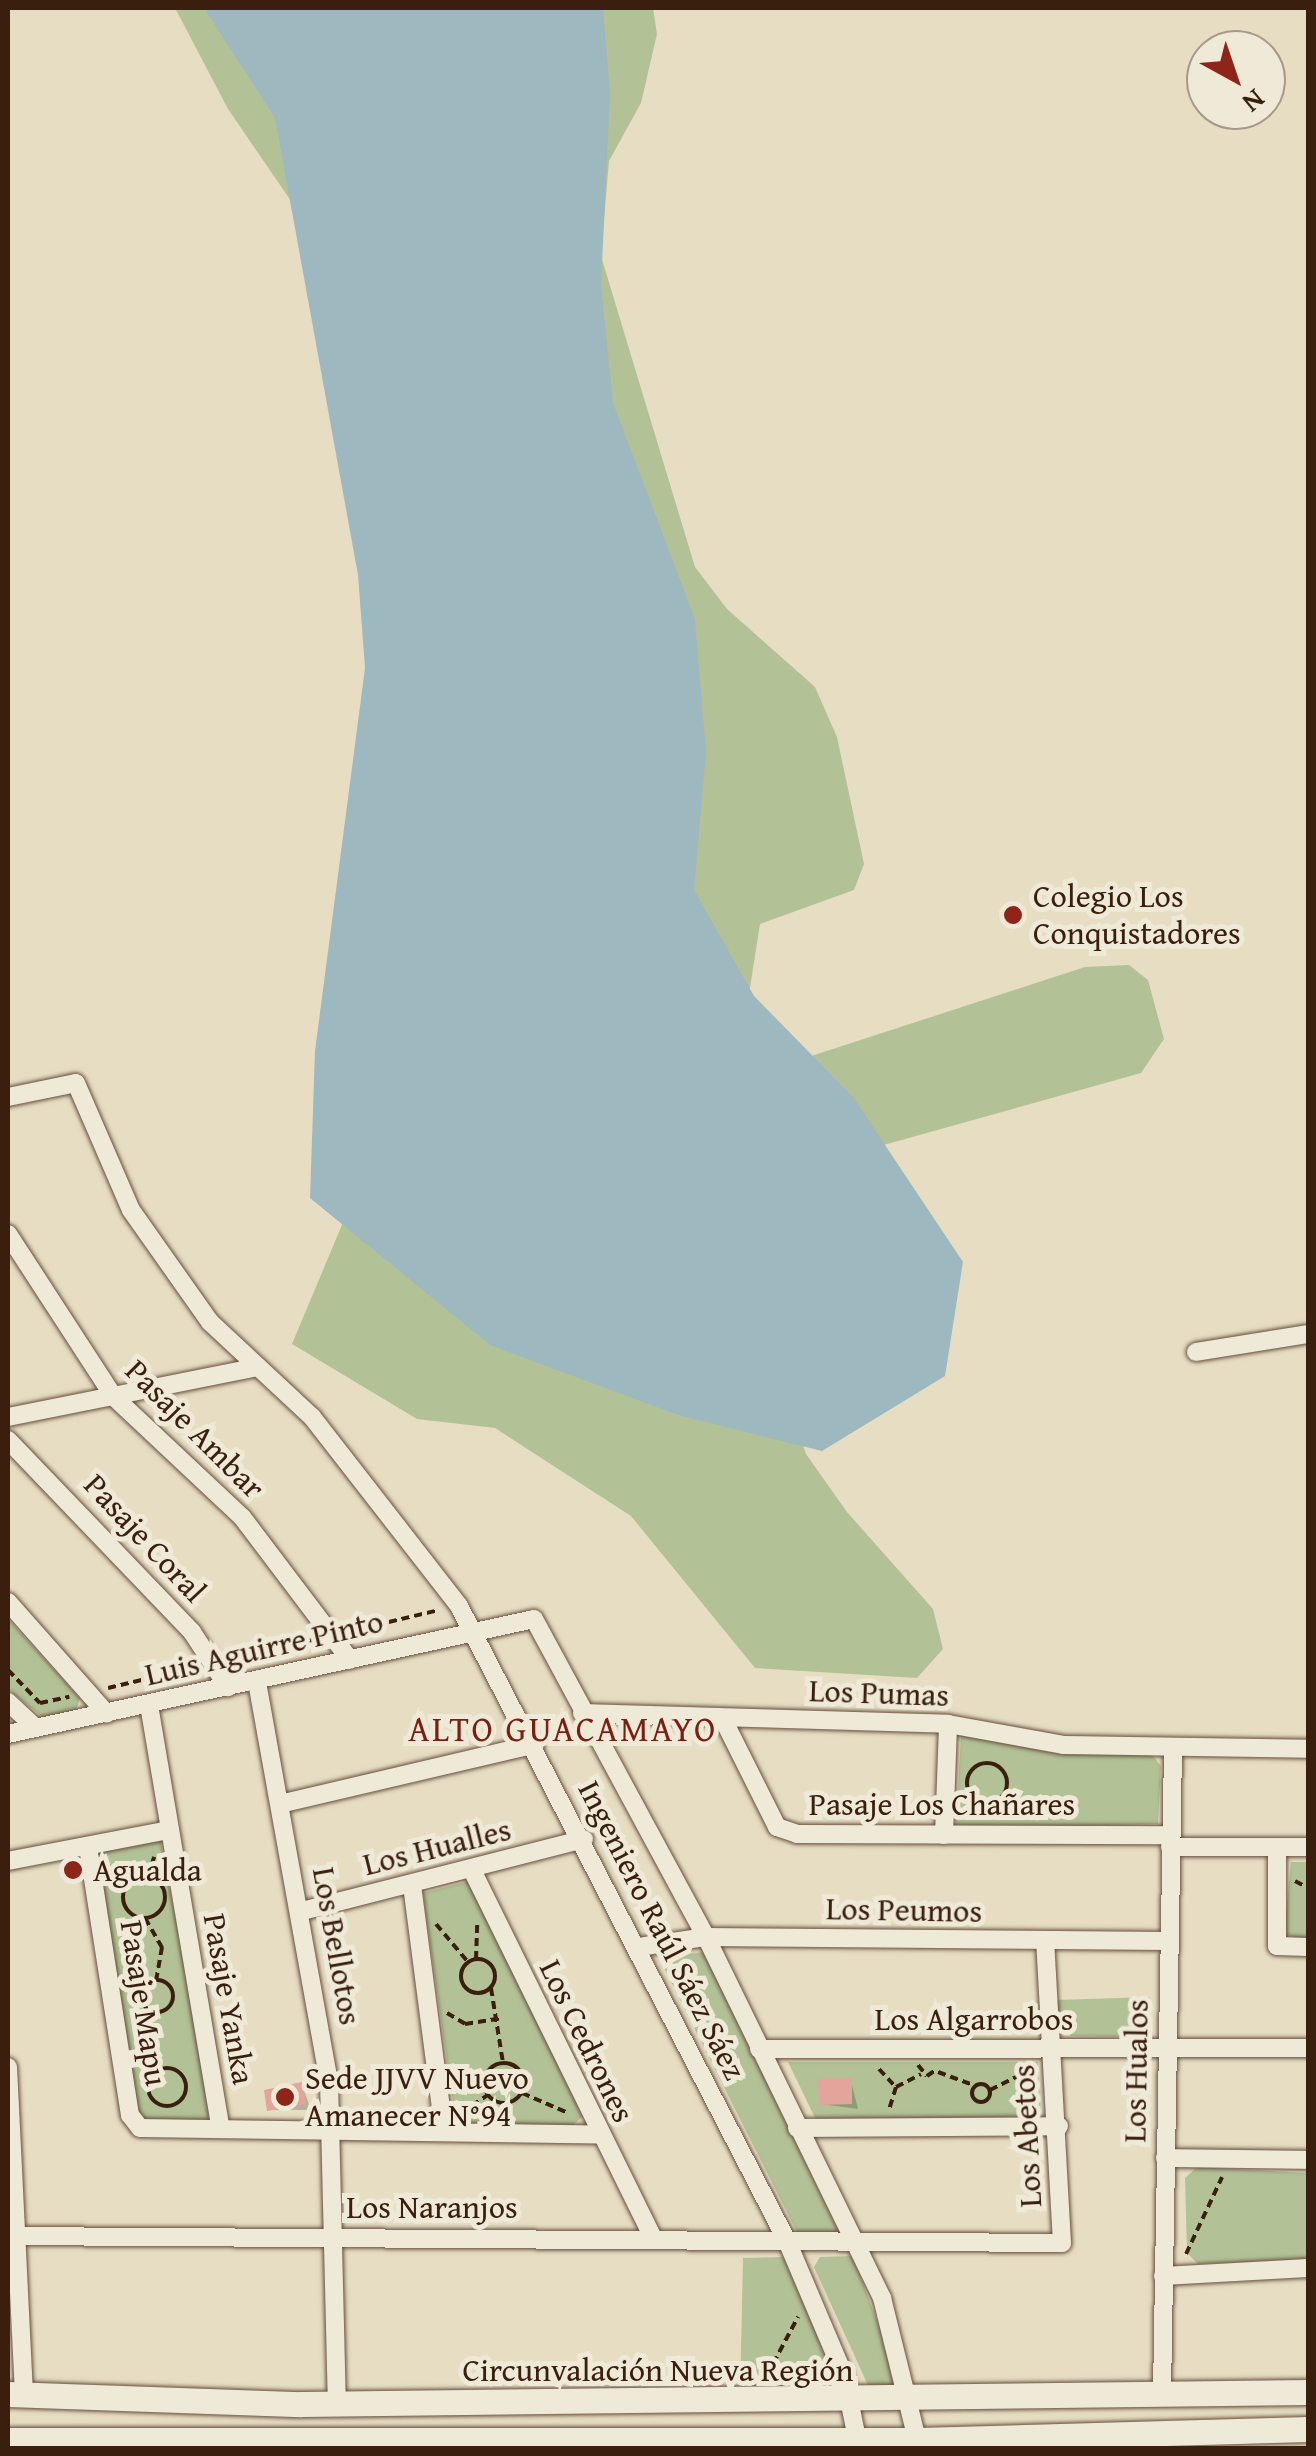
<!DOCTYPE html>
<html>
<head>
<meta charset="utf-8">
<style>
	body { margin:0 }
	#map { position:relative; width:1316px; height:2456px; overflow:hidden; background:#e7ddc3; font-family:"Gentium Book Plus",serif }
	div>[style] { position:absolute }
	.green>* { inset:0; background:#b3c296 }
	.water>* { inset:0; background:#9db8bf }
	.shadow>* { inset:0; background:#0003 }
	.building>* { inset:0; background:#e3a59b }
	.path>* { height:4px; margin-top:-2px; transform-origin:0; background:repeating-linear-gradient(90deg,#3a1f0f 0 8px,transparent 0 13px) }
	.path>.ring { margin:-2px; padding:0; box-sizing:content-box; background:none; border:4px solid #3a1f0f; border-radius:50% }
	.roads { filter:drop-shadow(0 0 2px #654e3c) drop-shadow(0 0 2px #654e3c) }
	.street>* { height:18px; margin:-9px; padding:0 9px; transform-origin:9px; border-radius:9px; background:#efe9d8 }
	.secondary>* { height:25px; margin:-12.5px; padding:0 12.5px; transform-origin:12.5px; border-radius:12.5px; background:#efe9d8 }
	.dots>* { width:28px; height:28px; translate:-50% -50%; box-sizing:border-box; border:5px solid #efe9d8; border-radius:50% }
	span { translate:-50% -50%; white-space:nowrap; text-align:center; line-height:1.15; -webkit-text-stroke:10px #efe9d8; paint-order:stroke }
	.poi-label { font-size:32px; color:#3a1f0f }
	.left { translate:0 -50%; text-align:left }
	.street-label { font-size:32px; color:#3a1f0f }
	.neighbourhood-label { font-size:35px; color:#7a1f14; letter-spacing:2.5px }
	.frame { position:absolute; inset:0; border:10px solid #3a1f0f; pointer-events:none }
	.north { position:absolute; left:1186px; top:30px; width:100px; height:100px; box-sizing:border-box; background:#efe9d8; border:2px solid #a79888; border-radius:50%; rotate:140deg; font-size:28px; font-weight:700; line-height:40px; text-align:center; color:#3a1f0f }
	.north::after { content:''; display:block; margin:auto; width:35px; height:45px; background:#8f2418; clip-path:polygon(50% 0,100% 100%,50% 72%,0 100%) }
</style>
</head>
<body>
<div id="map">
	<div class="green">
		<i style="clip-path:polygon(175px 8px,653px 8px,657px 34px,641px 103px,609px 161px,601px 256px,695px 567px,727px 609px,815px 687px,837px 737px,864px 864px,854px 890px,760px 924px,746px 1013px,756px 1074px,1085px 967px,1129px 965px,1148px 980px,1164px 1039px,1141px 1073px,830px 1160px,790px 1406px,806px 1454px,847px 1512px,933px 1609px,943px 1649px,917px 1678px,755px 1668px,631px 1516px,495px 1428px,417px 1419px,292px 1344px,352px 1201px,467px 639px,369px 361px,291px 201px,228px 109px)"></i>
		<i style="clip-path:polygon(8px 1619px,80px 1698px,76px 1710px,45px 1719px,8px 1689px)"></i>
		<i style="clip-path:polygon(961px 1735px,1060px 1754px,1152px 1755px,1161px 1766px,1158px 1824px,956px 1829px)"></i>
		<i style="clip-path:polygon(160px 1839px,210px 2093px,208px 2122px,143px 2125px,135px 2113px,94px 1852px)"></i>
		<i style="clip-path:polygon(1291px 1862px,1308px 1862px,1308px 1941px,1284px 1934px)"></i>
		<i style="clip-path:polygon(470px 1881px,584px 2115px,572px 2126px,456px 2123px,423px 1893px)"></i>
		<i style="clip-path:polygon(704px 1952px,838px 2230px,838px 2239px,799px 2236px,664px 1968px,668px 1956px)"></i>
		<i style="clip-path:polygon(1150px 1997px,1142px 2037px,1071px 2036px,1060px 2027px,1056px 2000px)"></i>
		<i style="clip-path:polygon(788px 2062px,1038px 2062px,1041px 2118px,817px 2122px)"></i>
		<i style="clip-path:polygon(1197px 2167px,1308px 2173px,1308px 2259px,1198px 2264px,1187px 2253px,1185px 2178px)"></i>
		<i style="clip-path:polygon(853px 2256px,900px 2384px,872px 2394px,814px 2267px,820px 2257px)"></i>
		<i style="clip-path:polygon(788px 2257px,843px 2395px,740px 2396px,743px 2258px)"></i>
	</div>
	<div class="water">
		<i style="clip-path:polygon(204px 8px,603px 8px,610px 93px,601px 286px,613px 403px,695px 619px,706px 752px,694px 890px,754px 996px,853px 1097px,963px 1262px,945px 1376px,822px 1451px,678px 1415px,490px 1345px,310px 1198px,315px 1051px,365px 668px,358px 575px,275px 118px)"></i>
	</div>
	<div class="shadow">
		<i style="clip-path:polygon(851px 2081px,858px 2109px,821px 2104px)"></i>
		<i style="clip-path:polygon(302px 2085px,311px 2110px,270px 2110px)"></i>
	</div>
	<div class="building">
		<i style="clip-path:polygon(852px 2078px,852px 2104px,819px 2105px,818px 2079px)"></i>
		<i style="clip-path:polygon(302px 2082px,306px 2104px,267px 2111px,264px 2090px)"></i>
	</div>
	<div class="path">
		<i style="left:351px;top:1631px;width:90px;rotate:-13.4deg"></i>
		<i style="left:230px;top:1659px;width:85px;rotate:-12.9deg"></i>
		<i style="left:8px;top:1670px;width:46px;rotate:45.9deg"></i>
		<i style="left:40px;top:1703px;width:30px;rotate:-12deg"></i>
		<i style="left:108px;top:1688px;width:90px;rotate:-13.4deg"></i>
		<i class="ring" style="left:967px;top:1763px;width:36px;height:36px"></i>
		<i style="left:1004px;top:1793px;width:30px;rotate:46deg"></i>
		<i style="left:109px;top:1866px;width:25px;rotate:43deg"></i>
		<i class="ring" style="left:123px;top:1876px;width:38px;height:38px"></i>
		<i style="left:148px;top:1876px;width:20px;rotate:-72deg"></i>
		<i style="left:1295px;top:1881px;width:15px;rotate:28deg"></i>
		<i style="left:145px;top:1918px;width:34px;rotate:60deg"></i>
		<i style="left:162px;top:1947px;width:34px;rotate:100deg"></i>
		<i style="left:436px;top:1924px;width:50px;rotate:49.9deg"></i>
		<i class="ring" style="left:461px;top:1959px;width:30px;height:30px"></i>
		<i style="left:476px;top:1959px;width:36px;rotate:-88deg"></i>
		<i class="ring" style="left:141px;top:1980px;width:28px;height:28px"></i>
		<i style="left:491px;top:1988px;width:76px;rotate:80.9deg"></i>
		<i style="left:156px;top:2012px;width:20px;rotate:105deg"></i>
		<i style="left:151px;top:2031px;width:39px;rotate:75deg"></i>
		<i style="left:447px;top:2013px;width:21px;rotate:31deg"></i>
		<i style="left:465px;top:2024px;width:37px;rotate:-9deg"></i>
		<i class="ring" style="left:484px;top:2063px;width:36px;height:36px"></i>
		<i style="left:918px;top:2065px;width:14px;rotate:51deg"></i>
		<i style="left:927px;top:2076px;width:12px;rotate:-35deg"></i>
		<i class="ring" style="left:148px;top:2068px;width:34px;height:34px"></i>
		<i style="left:879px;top:2069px;width:25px;rotate:47deg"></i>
		<i style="left:896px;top:2087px;width:24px;rotate:107deg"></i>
		<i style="left:938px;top:2072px;width:40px;rotate:20.2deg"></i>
		<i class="ring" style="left:972px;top:2084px;width:14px;height:14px"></i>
		<i style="left:896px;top:2087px;width:28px;rotate:-27deg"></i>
		<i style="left:990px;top:2090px;width:47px;rotate:-26.6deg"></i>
		<i style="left:522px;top:2093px;width:50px;rotate:23.5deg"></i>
		<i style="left:461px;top:2113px;width:32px;rotate:-34deg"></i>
		<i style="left:1186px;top:2254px;width:85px;rotate:-64.9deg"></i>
		<i style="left:767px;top:2375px;width:66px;rotate:-61.9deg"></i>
	</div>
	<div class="roads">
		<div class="street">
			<i style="left:8px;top:1097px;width:69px;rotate:-11.6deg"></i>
			<i style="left:76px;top:1083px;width:138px;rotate:66.6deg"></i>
			<i style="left:131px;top:1210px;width:137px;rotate:54.8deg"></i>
			<i style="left:210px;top:1322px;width:139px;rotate:43deg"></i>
			<i style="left:312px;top:1417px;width:239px;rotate:52.1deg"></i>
			<i style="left:459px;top:1606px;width:715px;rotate:62.68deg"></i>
			<i style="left:787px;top:2241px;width:146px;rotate:67deg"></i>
			<i style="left:844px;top:2375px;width:75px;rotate:78.4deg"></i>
			<i style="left:8px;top:1234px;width:194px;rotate:57deg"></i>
			<i style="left:114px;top:1397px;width:175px;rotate:43.2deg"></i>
			<i style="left:242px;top:1517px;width:179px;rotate:52.9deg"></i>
			<i style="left:1196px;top:1352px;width:113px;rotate:-9.1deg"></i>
			<i style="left:8px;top:1417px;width:255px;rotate:-11.3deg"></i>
			<i style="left:8px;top:1440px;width:266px;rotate:46.2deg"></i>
			<i style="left:192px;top:1632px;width:66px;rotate:56.8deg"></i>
			<i style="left:8px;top:1602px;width:149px;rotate:48.5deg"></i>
			<i style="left:257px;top:1682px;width:405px;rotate:79.8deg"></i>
			<i style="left:329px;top:2081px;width:322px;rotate:88.6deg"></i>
			<i style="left:8px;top:1702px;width:37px;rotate:43deg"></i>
			<i style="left:149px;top:1705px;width:428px;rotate:80.4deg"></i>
			<i style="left:582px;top:1713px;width:366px;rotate:1.7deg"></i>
			<i style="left:948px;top:1724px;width:117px;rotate:10.3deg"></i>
			<i style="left:1063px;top:1745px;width:245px;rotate:0.9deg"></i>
			<i style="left:723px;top:1719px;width:121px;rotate:63.4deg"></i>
			<i style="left:777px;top:1827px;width:21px;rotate:19deg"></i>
			<i style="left:797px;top:1834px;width:373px;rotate:0.2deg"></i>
			<i style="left:8px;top:1734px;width:538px;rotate:-12.33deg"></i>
			<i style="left:534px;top:1619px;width:362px;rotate:61.6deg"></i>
			<i style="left:706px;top:1937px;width:402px;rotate:64deg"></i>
			<i style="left:882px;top:2298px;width:154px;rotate:76.1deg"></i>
			<i style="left:280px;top:1804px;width:262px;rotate:-13.2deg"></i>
			<i style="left:944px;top:1835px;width:111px;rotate:-87.9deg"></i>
			<i style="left:88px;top:1847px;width:271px;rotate:81.1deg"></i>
			<i style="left:130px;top:2115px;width:16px;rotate:52deg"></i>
			<i style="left:140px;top:2128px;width:457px;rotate:0.8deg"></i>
			<i style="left:1170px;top:1847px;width:138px"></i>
			<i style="left:1277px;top:1847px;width:99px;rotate:90deg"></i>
			<i style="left:1277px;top:1946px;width:31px;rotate:2deg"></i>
			<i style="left:8px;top:1861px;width:164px;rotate:-10.9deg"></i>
			<i style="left:473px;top:1872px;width:405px;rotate:63.8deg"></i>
			<i style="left:412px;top:1885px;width:249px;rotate:82.6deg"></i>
			<i style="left:302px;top:1911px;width:291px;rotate:-14.3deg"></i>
			<i style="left:639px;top:1947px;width:68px;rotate:-8.5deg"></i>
			<i style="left:706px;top:1937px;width:462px;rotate:0.5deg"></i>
			<i style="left:759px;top:2049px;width:549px;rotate:-0.1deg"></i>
			<i style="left:8px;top:2067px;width:328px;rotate:87.2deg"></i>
			<i style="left:797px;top:2128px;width:262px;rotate:-0.4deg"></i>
			<i style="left:1165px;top:2158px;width:143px;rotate:0.8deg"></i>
			<i style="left:8px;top:2236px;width:1054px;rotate:0.38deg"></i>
			<i style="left:1062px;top:2243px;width:301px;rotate:-93.2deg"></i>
			<i style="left:1163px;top:2276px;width:145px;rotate:-3.2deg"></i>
			<i style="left:1162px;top:2393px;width:644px;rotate:-89.02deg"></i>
		</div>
		<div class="secondary">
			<i style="left:8px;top:2394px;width:293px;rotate:2deg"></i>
			<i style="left:301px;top:2404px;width:1007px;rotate:-0.68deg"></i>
			<i style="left:8px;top:2440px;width:910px"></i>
			<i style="left:918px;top:2440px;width:390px;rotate:-1.6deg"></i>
		</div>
	</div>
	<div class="dots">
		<i style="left:1013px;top:915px;background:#8f2418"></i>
		<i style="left:73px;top:1870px;background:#8f2418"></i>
		<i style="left:285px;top:2097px;background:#8f2418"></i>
	</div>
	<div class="poi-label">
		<span class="left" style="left:1033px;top:915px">Colegio Los<br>Conquistadores</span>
		<span class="left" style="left:93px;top:1870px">Agualda</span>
		<span class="left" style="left:305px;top:2097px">Sede JJVV Nuevo<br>Amanecer N°94</span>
	</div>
	<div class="street-label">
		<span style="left:195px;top:1429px;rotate:45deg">Pasaje Ambar</span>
		<span style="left:145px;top:1538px;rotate:47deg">Pasaje Coral</span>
		<span style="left:264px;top:1648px;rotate:-13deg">Luis Aguirre Pinto</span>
		<span style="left:879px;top:1693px;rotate:2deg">Los Pumas</span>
		<span style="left:942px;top:1804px">Pasaje Los Chañares</span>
		<span style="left:437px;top:1847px;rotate:-14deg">Los Hualles</span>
		<span style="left:904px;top:1910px;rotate:1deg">Los Peumos</span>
		<span style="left:662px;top:1930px;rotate:63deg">Ingeniero Raúl Sáez Sáez</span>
		<span style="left:337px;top:1946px;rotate:80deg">Los Bellotos</span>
		<span style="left:229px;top:1999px;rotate:80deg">Pasaje Yanka</span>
		<span style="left:144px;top:2003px;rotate:81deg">Pasaje Mapu</span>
		<span style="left:974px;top:2019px">Los Algarrobos</span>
		<span style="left:587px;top:2041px;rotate:64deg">Los Cedrones</span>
		<span style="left:1136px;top:2071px;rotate:-89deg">Los Hualos</span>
		<span style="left:1027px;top:2136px;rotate:-93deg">Los Abetos</span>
		<span style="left:432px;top:2207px">Los Naranjos</span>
		<span style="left:658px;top:2370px">Circunvalación Nueva Región</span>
	</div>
	<div class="neighbourhood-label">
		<span style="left:563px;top:1729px">ALTO GUACAMAYO</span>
	</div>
	<div class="frame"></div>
	<div class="north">N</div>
</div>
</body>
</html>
